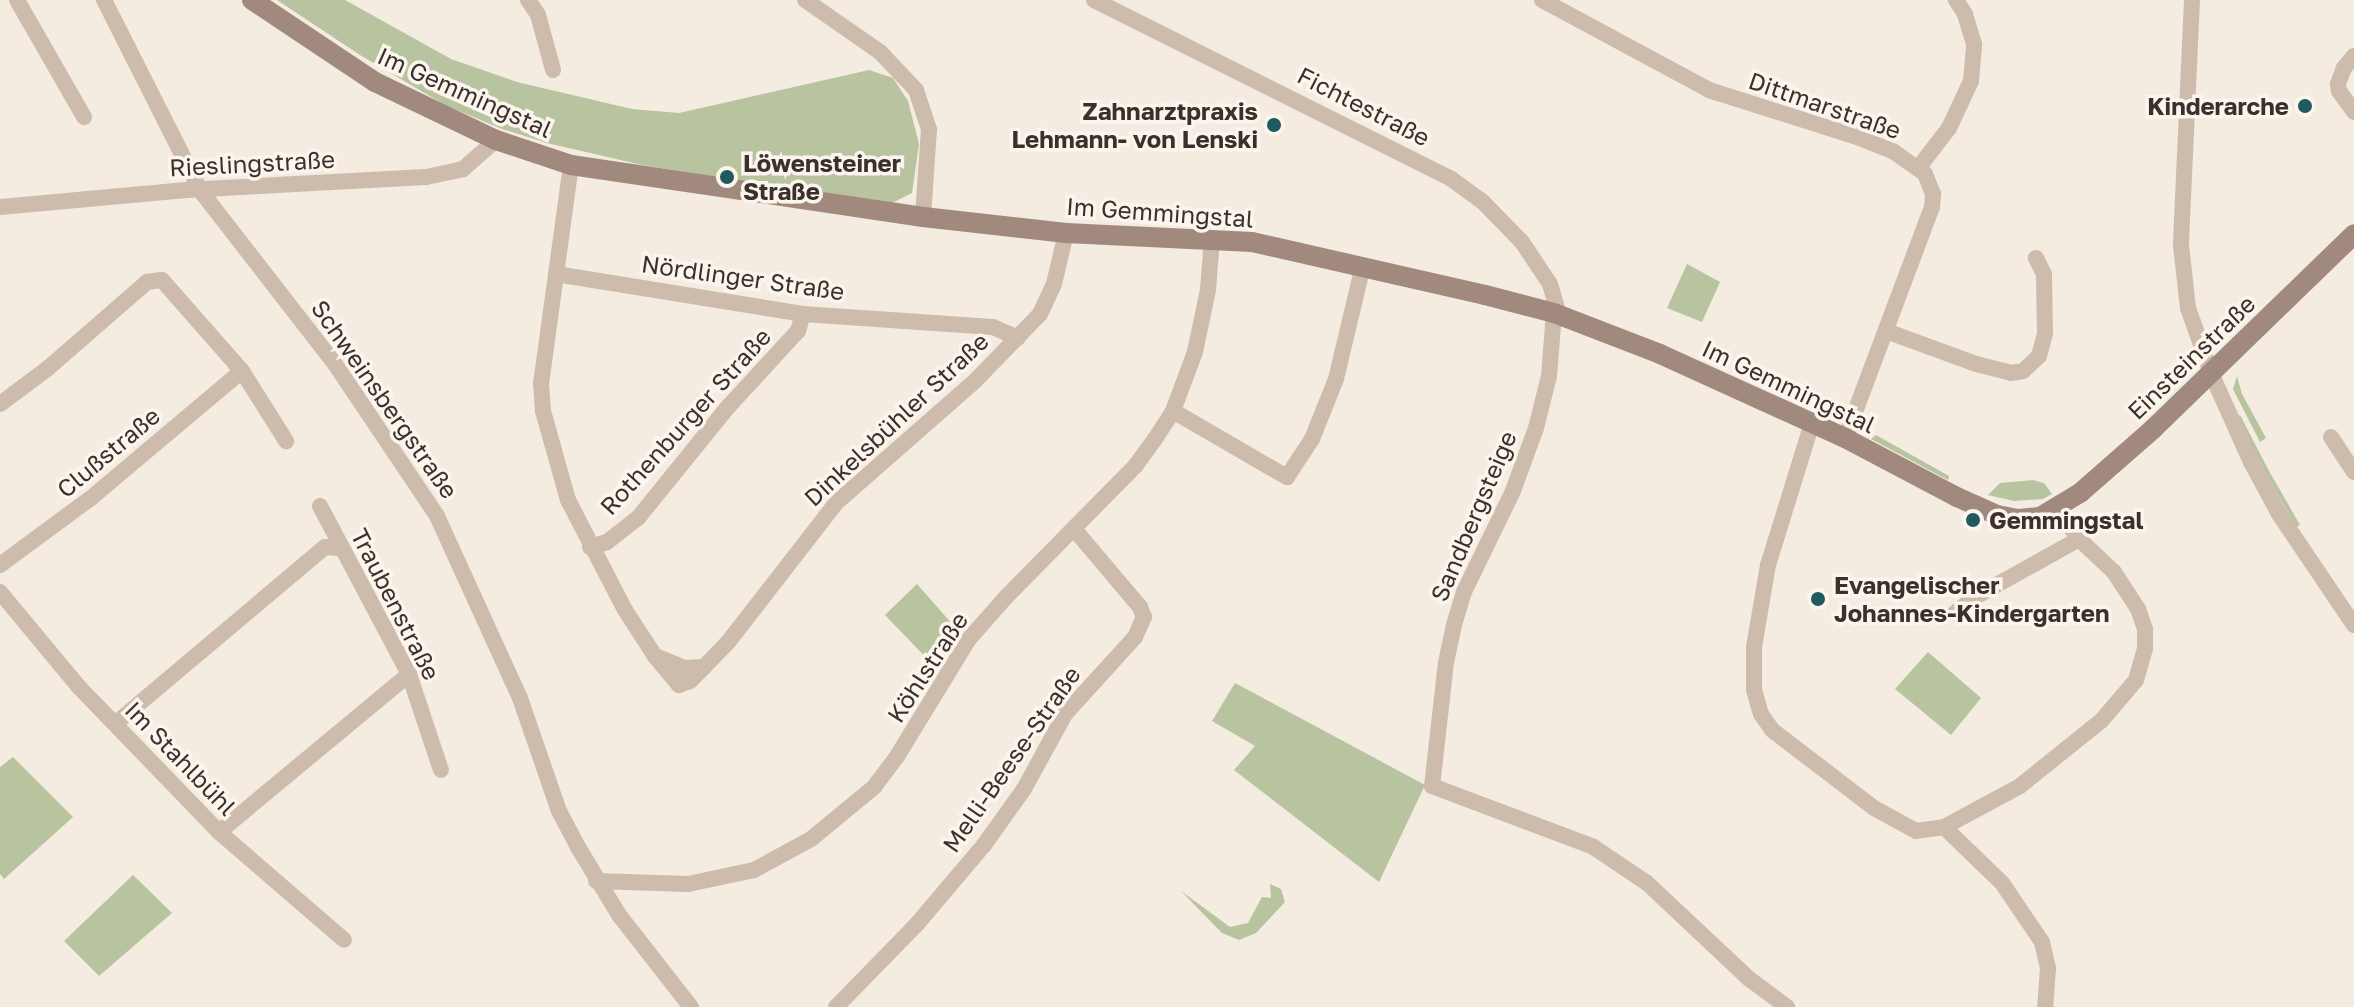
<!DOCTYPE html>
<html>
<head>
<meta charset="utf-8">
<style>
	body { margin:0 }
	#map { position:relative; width:2354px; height:1007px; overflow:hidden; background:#f4ebe1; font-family:"Golos Text",sans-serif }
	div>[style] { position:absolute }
	.green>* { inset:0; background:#b8c4a0 }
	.street>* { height:16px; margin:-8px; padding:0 8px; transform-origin:8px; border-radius:8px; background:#cdbbac }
	.secondary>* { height:20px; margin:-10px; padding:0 10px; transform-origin:10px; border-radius:10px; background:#a18a7d }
	.dots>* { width:22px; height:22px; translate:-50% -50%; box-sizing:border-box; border:4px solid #fbf5ee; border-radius:50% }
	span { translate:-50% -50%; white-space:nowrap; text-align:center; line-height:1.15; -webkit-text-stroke:7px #fbf5ee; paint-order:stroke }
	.street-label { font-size:24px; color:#3b302b }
	.poi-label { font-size:24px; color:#3b302b; font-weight:700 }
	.right { translate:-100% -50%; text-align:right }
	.left { translate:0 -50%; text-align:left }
</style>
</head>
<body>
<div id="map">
	<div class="green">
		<i style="clip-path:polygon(277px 0,345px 0,451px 59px,517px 82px,632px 109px,679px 113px,869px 70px,893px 78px,908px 101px,919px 144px,912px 193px,890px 204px,642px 165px,547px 143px,502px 129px,445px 105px,360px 55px)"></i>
		<i style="clip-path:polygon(1687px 264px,1720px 282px,1702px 322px,1667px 308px)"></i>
		<i style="clip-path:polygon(2237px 376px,2242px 394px,2266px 438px,2260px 442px,2233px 389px)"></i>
		<i style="clip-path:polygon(2240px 415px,2269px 471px,2300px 525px,2296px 527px,2265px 472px,2236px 417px)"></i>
		<i style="clip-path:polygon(1876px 435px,1949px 476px,1948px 480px,1871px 439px)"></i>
		<i style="clip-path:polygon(2033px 480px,2044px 483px,2052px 494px,2043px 499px,2014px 501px,1988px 495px,2000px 483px)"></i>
		<i style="clip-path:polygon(917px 584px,961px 634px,935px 667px,885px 615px)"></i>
		<i style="clip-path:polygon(1928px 652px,1981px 698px,1951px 735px,1895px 689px)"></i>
		<i style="clip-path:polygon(1235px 683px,1425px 785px,1379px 882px,1234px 770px,1255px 746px,1212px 721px)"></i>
		<i style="clip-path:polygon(13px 757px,73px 817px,4px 879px,0 874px,0 767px)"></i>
		<i style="clip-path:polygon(133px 875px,172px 913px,99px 976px,64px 941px)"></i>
		<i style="clip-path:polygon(1270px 884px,1281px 889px,1285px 902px,1256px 933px,1239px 940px,1222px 933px,1181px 891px,1230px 927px,1248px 923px,1262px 897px,1271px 898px)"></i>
	</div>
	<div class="street">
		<i style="left:17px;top:0;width:135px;rotate:60.2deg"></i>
		<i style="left:104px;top:0;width:213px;rotate:63.2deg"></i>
		<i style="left:200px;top:190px;width:220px;rotate:52.2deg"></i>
		<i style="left:335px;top:364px;width:183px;rotate:56.1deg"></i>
		<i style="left:437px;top:516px;width:200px;rotate:65.5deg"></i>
		<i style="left:520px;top:698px;width:120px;rotate:71deg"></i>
		<i style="left:559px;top:811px;width:41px;rotate:62.2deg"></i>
		<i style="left:578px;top:847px;width:79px;rotate:58.9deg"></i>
		<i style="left:619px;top:915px;width:117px;rotate:52deg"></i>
		<i style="left:528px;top:0;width:18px;rotate:56deg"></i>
		<i style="left:538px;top:15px;width:57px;rotate:74.7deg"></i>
		<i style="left:805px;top:0;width:91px;rotate:34.7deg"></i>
		<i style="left:880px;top:52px;width:52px;rotate:46.5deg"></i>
		<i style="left:916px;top:90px;width:41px;rotate:71.6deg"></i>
		<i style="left:929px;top:129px;width:88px;rotate:93.9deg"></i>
		<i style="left:1094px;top:0;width:398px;rotate:26.6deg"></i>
		<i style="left:1450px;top:178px;width:39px;rotate:36deg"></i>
		<i style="left:1482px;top:201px;width:57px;rotate:45.7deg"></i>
		<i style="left:1522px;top:242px;width:50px;rotate:56.3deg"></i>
		<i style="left:1550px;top:284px;width:32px;rotate:74deg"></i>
		<i style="left:1542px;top:0;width:190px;rotate:28.3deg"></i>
		<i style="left:1709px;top:90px;width:158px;rotate:17.6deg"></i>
		<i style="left:1860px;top:138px;width:37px;rotate:22deg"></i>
		<i style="left:1894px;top:152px;width:38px;rotate:35deg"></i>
		<i style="left:1925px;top:174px;width:22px;rotate:68deg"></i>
		<i style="left:1933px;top:194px;width:13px;rotate:94deg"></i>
		<i style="left:1932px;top:207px;width:247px;rotate:110.6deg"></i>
		<i style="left:2192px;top:0;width:245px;rotate:92.6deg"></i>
		<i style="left:2181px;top:245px;width:63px;rotate:83.7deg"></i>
		<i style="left:2188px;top:308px;width:69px;rotate:70.5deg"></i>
		<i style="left:2211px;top:373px;width:98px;rotate:65.8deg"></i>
		<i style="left:2251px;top:462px;width:59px;rotate:61.7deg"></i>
		<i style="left:2279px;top:514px;width:134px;rotate:56deg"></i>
		<i style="left:2354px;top:56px;width:16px;rotate:130deg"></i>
		<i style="left:2344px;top:68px;width:17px;rotate:111deg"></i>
		<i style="left:2338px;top:84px;width:7px;rotate:82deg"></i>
		<i style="left:2339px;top:91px;width:26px;rotate:54deg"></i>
		<i style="left:571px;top:165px;width:220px;rotate:97.8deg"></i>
		<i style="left:541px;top:383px;width:28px;rotate:86deg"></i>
		<i style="left:543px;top:411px;width:92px;rotate:74.3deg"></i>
		<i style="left:568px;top:500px;width:124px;rotate:62.6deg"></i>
		<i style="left:625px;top:610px;width:55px;rotate:56.9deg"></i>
		<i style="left:1919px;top:167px;width:49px;rotate:-52.4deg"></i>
		<i style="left:1949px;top:128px;width:52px;rotate:-64.9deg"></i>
		<i style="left:1971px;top:81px;width:37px;rotate:-85deg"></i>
		<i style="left:1974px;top:44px;width:31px;rotate:-107deg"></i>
		<i style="left:1965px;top:14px;width:17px;rotate:-123deg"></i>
		<i style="left:0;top:207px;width:187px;rotate:-5.2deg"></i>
		<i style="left:186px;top:190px;width:240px;rotate:-3.1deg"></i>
		<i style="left:426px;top:177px;width:38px;rotate:-12deg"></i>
		<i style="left:463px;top:169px;width:44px;rotate:-41.3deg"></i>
		<i style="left:556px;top:274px;width:250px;rotate:9.2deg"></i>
		<i style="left:803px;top:314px;width:190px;rotate:3.9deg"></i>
		<i style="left:993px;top:327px;width:27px;rotate:24deg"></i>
		<i style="left:1554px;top:313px;width:63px;rotate:94.5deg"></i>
		<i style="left:1549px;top:376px;width:54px;rotate:104deg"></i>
		<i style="left:1536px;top:428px;width:67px;rotate:110.1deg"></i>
		<i style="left:1513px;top:491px;width:112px;rotate:115.9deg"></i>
		<i style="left:1464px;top:592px;width:34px;rotate:107deg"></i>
		<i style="left:1454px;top:625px;width:38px;rotate:102deg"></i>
		<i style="left:1446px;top:662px;width:125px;rotate:96.4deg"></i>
		<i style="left:1432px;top:786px;width:171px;rotate:20.6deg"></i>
		<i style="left:1592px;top:846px;width:66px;rotate:33.9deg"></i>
		<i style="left:1647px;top:883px;width:139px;rotate:43.2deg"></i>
		<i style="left:1748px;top:978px;width:49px;rotate:36.6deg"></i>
		<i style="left:1886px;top:331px;width:96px;rotate:20.1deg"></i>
		<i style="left:1976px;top:364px;width:36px;rotate:14deg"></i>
		<i style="left:2011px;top:373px;width:12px;rotate:-9deg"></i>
		<i style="left:2023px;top:371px;width:22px;rotate:-43deg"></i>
		<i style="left:2039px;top:356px;width:23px;rotate:-75deg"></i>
		<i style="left:2045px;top:334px;width:60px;rotate:-91deg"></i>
		<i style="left:2044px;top:274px;width:18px;rotate:-117deg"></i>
		<i style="left:0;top:404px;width:59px;rotate:-36.7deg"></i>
		<i style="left:47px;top:369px;width:133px;rotate:-41deg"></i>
		<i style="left:147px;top:282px;width:15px;rotate:-8deg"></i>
		<i style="left:162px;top:280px;width:121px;rotate:48.7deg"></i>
		<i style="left:242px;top:371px;width:83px;rotate:57.8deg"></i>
		<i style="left:1173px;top:411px;width:132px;rotate:30.1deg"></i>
		<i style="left:1287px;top:477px;width:45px;rotate:-56.7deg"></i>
		<i style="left:1312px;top:439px;width:65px;rotate:-68.2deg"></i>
		<i style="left:1336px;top:379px;width:116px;rotate:-76.6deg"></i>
		<i style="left:1812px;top:423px;width:149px;rotate:107.2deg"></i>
		<i style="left:1768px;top:565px;width:83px;rotate:99.7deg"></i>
		<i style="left:1754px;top:647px;width:43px;rotate:90deg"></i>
		<i style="left:1754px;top:690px;width:25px;rotate:74deg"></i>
		<i style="left:1761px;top:714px;width:19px;rotate:55deg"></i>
		<i style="left:1772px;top:730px;width:128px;rotate:37.4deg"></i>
		<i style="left:1874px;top:808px;width:48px;rotate:28.7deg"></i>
		<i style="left:1916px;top:831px;width:28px;rotate:-8deg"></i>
		<i style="left:1944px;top:827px;width:86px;rotate:-28.3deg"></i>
		<i style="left:2020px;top:786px;width:105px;rotate:-38.8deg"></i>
		<i style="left:2102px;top:720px;width:52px;rotate:-49.6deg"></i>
		<i style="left:2136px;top:680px;width:33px;rotate:-74deg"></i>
		<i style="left:2145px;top:648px;width:19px;rotate:-90deg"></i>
		<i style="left:2145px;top:629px;width:21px;rotate:-109deg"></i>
		<i style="left:2138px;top:609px;width:44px;rotate:-123deg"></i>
		<i style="left:2114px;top:572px;width:48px;rotate:-136.7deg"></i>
		<i style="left:2079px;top:539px;width:36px;rotate:-126deg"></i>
		<i style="left:2331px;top:437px;width:42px;rotate:56.7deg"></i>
		<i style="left:320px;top:506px;width:190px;rotate:62.1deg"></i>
		<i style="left:409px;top:674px;width:101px;rotate:71.6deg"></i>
		<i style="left:590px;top:547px;width:18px;rotate:-16deg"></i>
		<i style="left:607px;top:542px;width:39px;rotate:-38deg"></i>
		<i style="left:638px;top:518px;width:143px;rotate:-51deg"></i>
		<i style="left:728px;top:407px;width:103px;rotate:-47.4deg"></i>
		<i style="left:798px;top:331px;width:18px;rotate:-74deg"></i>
		<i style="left:0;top:565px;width:113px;rotate:-36.4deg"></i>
		<i style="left:91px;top:498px;width:197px;rotate:-40.1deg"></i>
		<i style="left:0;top:592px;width:122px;rotate:50.3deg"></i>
		<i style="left:78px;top:686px;width:203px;rotate:46deg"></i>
		<i style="left:219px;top:832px;width:165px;rotate:40.8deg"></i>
		<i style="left:1955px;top:613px;width:26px;rotate:-39deg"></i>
		<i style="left:1975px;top:597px;width:119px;rotate:-29.1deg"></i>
		<i style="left:704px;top:667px;width:20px;rotate:135deg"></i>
		<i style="left:690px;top:681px;width:12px;rotate:160deg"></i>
		<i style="left:679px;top:685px;width:38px;rotate:-130deg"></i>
		<i style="left:655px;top:656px;width:32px;rotate:22deg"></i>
		<i style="left:685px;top:668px;width:19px;rotate:-3deg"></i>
		<i style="left:704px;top:667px;width:36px;rotate:-46deg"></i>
		<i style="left:729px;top:641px;width:175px;rotate:-52.2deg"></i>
		<i style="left:836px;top:503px;width:185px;rotate:-41.3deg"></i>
		<i style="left:975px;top:381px;width:93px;rotate:-45.9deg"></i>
		<i style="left:1040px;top:314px;width:33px;rotate:-65deg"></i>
		<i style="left:1054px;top:284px;width:52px;rotate:-76.8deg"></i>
		<i style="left:116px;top:723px;width:273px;rotate:-40.1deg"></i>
		<i style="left:325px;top:547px;width:15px;rotate:4deg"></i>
		<i style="left:1944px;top:827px;width:81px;rotate:44deg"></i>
		<i style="left:2002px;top:883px;width:71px;rotate:55.9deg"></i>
		<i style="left:2042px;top:942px;width:27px;rotate:77deg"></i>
		<i style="left:2048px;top:968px;width:39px;rotate:94deg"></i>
		<i style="left:219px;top:832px;width:247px;rotate:-39.7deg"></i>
		<i style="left:596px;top:881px;width:92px;rotate:1.9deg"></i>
		<i style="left:688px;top:884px;width:67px;rotate:-12deg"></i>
		<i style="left:754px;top:870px;width:65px;rotate:-28.5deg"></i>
		<i style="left:811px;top:839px;width:82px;rotate:-39.5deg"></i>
		<i style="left:874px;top:787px;width:36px;rotate:-53deg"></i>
		<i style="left:896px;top:758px;width:140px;rotate:-58.5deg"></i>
		<i style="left:969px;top:639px;width:56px;rotate:-48.6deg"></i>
		<i style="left:1006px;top:597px;width:185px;rotate:-45.4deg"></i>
		<i style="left:1136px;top:465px;width:32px;rotate:-54deg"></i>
		<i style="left:1155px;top:439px;width:33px;rotate:-57deg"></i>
		<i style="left:1173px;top:411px;width:63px;rotate:-69.6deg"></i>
		<i style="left:1195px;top:352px;width:63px;rotate:-78.2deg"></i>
		<i style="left:1208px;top:290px;width:52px;rotate:-85.6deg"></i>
		<i style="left:836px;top:1007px;width:116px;rotate:-45.7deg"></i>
		<i style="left:917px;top:924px;width:104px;rotate:-49.7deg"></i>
		<i style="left:984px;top:845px;width:69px;rotate:-54.5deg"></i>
		<i style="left:1024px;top:789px;width:85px;rotate:-61.3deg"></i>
		<i style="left:1065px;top:714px;width:104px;rotate:-47.7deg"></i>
		<i style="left:1135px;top:637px;width:22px;rotate:-66deg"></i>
		<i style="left:1144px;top:617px;width:11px;rotate:-112deg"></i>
		<i style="left:1140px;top:607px;width:102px;rotate:-130.2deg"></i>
	</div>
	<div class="secondary">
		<i style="left:252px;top:0;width:148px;rotate:33.7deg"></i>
		<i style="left:375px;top:82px;width:134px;rotate:25.6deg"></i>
		<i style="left:496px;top:140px;width:79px;rotate:18.4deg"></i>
		<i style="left:571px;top:165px;width:356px;rotate:8.4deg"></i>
		<i style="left:923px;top:217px;width:144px;rotate:6.4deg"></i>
		<i style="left:1066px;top:233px;width:186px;rotate:2.8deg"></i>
		<i style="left:1252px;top:242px;width:239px;rotate:12.8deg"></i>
		<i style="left:1485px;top:295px;width:71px;rotate:14.6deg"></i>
		<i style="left:1554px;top:313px;width:114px;rotate:21.1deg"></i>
		<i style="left:1660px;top:354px;width:203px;rotate:24.4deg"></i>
		<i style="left:1845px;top:438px;width:127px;rotate:27.8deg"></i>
		<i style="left:1957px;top:497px;width:44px;rotate:24.2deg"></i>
		<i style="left:1997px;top:515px;width:21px;rotate:11deg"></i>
		<i style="left:2018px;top:519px;width:22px;rotate:-5deg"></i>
		<i style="left:2040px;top:517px;width:47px;rotate:-31deg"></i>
		<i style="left:2080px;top:493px;width:97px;rotate:-41.2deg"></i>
		<i style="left:2153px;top:429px;width:280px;rotate:-44.1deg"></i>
	</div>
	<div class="dots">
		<i style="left:2305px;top:106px;background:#1f5a5e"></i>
		<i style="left:1274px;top:125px;background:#1f5a5e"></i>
		<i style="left:727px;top:177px;background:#1f5a5e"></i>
		<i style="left:1973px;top:520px;background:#1f5a5e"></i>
		<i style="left:1818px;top:599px;background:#1f5a5e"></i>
	</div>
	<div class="street-label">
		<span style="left:465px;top:92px;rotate:24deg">Im Gemmingstal</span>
		<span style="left:1825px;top:105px;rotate:19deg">Dittmarstraße</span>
		<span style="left:1364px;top:106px;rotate:27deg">Fichtestraße</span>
		<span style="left:252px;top:163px;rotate:-3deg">Rieslingstraße</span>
		<span style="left:1160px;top:212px;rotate:4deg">Im Gemmingstal</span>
		<span style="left:743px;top:277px;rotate:8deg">Nördlinger Straße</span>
		<span style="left:2191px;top:357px;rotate:-44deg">Einsteinstraße</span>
		<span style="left:1789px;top:386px;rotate:25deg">Im Gemmingstal</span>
		<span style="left:385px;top:399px;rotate:55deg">Schweinsbergstraße</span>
		<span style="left:896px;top:419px;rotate:-43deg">Dinkelsbühler Straße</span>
		<span style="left:685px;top:421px;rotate:-48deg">Rothenburger Straße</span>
		<span style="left:108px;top:452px;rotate:-40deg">Clußstraße</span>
		<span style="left:1473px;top:516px;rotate:-67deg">Sandbergsteige</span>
		<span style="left:396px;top:604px;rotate:63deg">Traubenstraße</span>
		<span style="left:927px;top:667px;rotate:-57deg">Köhlstraße</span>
		<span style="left:181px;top:758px;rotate:46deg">Im Stahlbühl</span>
		<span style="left:1011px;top:759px;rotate:-55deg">Melli-Beese-Straße</span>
	</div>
	<div class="poi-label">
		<span class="right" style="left:2289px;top:106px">Kinderarche</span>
		<span class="right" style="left:1258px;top:125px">Zahnarztpraxis<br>Lehmann- von Lenski</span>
		<span class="left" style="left:743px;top:177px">Löwensteiner<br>Straße</span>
		<span class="left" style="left:1989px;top:520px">Gemmingstal</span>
		<span class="left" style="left:1834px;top:599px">Evangelischer<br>Johannes-Kindergarten</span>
	</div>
</div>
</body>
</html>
